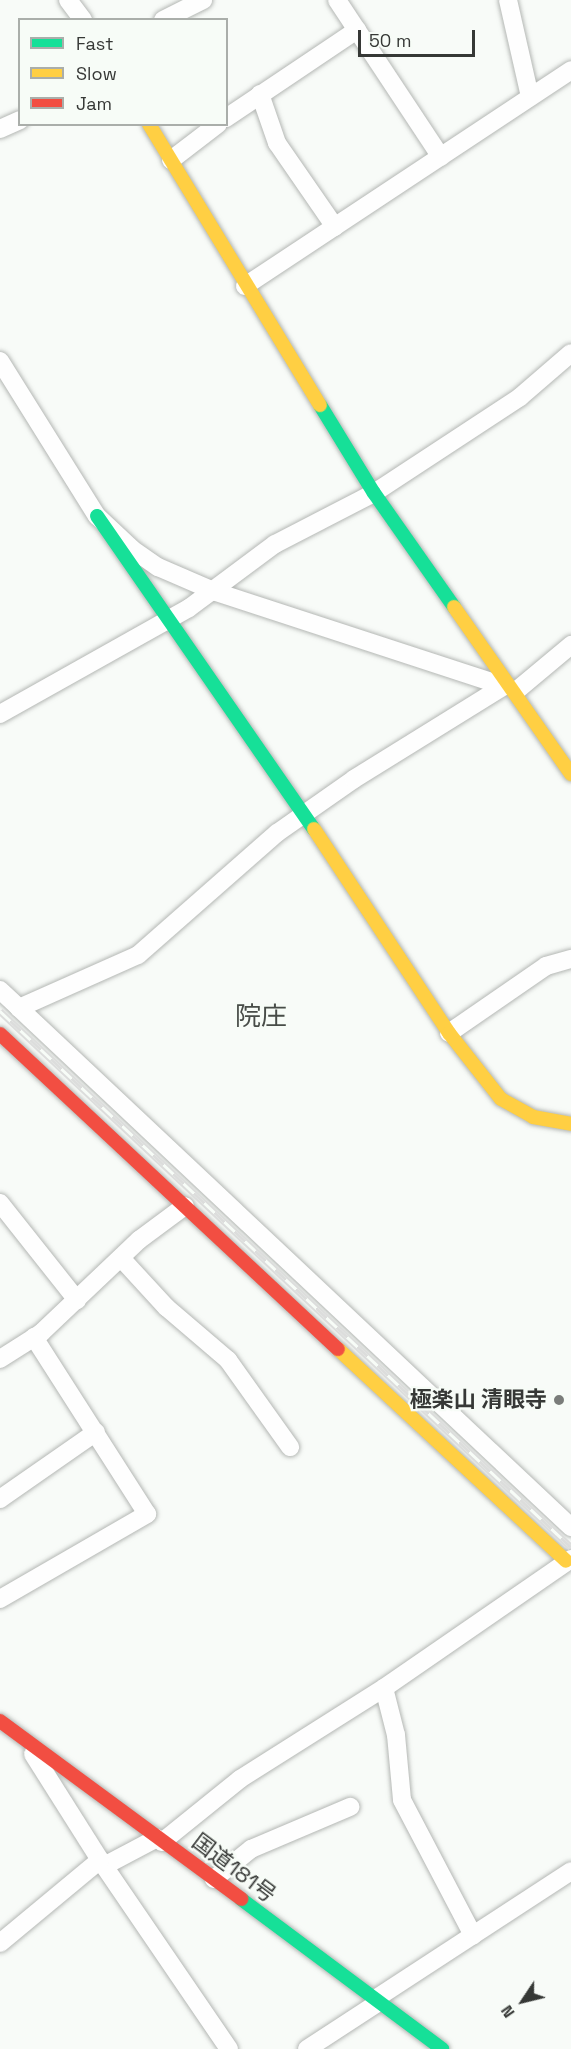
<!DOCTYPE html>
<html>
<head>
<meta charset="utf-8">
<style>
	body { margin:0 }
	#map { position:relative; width:571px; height:2049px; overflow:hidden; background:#f8fbf8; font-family:"Space Grotesk","Noto Sans JP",sans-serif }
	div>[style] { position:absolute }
	.roads { filter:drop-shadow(0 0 2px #b4b7b4) drop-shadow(0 0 2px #b4b7b4) }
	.street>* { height:18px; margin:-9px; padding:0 9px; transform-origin:9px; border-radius:9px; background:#fefefe }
	.fast>* { height:14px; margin:-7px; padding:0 7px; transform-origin:7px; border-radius:7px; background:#16e098 }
	.slow>* { height:14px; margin:-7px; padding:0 7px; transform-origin:7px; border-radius:7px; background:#ffcf43 }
	.jam>* { height:14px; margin:-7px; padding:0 7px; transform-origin:7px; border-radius:7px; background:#f24e42 }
	.rail>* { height:7px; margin-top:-3.5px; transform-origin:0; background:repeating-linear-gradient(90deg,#f7fcf7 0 14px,#dcdddc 0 28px); box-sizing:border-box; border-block:2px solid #dcdddc }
	.dots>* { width:16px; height:16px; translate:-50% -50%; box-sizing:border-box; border:3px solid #f7fcf7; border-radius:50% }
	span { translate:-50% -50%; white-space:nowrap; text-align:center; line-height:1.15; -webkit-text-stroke:4.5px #f7fcf7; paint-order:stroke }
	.poi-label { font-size:22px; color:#363836; font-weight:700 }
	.right { translate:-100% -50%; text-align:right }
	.street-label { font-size:22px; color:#363836 }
	.quarter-label { font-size:26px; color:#484c48 }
	.legend { position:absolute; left:18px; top:18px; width:210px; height:108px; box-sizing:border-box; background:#f7fcf7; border:2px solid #aaaeaa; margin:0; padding:8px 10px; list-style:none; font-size:18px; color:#363836 }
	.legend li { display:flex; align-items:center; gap:12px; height:30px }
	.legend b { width:30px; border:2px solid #aaaeaa }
	.north { position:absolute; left:493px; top:1971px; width:60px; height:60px; -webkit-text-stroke:4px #f7fcf7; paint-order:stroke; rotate:235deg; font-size:16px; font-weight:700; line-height:24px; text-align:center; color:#363836 }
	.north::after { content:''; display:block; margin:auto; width:21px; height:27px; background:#363836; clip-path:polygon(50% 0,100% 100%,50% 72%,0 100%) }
	.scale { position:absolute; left:358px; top:30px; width:117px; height:27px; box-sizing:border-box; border:3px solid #363836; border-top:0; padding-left:8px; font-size:18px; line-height:21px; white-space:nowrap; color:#363836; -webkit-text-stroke:4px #f7fcf7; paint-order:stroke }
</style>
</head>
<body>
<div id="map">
	<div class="roads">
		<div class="street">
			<i style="left:68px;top:0;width:25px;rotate:53deg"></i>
			<i style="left:337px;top:0;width:188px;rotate:56.5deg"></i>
			<i style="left:508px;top:0;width:99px;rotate:77.2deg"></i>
			<i style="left:163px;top:20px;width:45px;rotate:-26.6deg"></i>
			<i style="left:260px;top:94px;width:52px;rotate:70.9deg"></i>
			<i style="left:277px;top:143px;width:102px;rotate:55.4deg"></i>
			<i style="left:226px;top:118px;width:158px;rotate:-33.9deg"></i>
			<i style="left:0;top:129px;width:22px;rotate:-24deg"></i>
			<i style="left:171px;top:160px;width:59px;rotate:-37.5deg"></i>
			<i style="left:245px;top:286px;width:391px;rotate:-33.5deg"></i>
			<i style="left:0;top:361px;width:183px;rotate:58deg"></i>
			<i style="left:97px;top:516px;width:48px;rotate:43.3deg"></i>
			<i style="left:132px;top:549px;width:32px;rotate:35deg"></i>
			<i style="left:158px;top:567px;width:63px;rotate:23.3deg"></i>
			<i style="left:216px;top:592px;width:303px;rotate:18.1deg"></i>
			<i style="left:516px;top:691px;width:72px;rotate:-39.9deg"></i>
			<i style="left:0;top:714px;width:217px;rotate:-29.3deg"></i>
			<i style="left:189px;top:608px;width:107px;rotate:-36.7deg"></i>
			<i style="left:275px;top:544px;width:111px;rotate:-27.3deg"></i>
			<i style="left:374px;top:493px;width:175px;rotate:-33.3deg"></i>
			<i style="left:520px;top:397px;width:67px;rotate:-40.8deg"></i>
			<i style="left:0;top:990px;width:26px;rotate:43deg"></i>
			<i style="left:19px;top:1008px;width:130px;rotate:-24deg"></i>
			<i style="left:138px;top:955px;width:185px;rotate:-41.3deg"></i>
			<i style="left:277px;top:833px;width:94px;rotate:-35deg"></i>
			<i style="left:354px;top:779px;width:176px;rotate:-31.8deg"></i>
			<i style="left:19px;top:1008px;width:758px;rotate:43.24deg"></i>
			<i style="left:449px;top:1033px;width:118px;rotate:-34.6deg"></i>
			<i style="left:546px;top:966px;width:26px;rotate:-16deg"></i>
			<i style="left:0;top:1203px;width:124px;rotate:51.6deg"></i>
			<i style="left:121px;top:1258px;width:67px;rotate:47.4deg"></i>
			<i style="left:166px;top:1307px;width:82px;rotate:40.5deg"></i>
			<i style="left:228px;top:1360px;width:107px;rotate:54.5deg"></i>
			<i style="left:0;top:1359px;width:49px;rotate:-32.4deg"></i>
			<i style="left:41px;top:1333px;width:135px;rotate:-43.5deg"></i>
			<i style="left:139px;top:1240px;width:57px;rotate:-36.5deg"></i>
			<i style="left:0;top:1499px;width:117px;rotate:-34.9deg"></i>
			<i style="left:0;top:1599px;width:170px;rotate:-30deg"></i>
			<i style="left:147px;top:1514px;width:210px;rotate:-122.6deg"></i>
			<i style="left:384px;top:1688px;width:49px;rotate:75.7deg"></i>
			<i style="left:396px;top:1735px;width:65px;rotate:84.7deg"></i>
			<i style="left:402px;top:1800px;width:153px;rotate:62.3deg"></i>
			<i style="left:33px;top:1754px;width:125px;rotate:57.7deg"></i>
			<i style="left:100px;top:1860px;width:229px;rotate:55.7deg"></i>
			<i style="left:162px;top:1842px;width:100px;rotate:-38.9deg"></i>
			<i style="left:240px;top:1779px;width:170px;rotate:-32.3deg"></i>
			<i style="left:384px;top:1688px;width:227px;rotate:-34.6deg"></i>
			<i style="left:104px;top:1866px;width:60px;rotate:-27.8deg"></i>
			<i style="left:214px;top:1879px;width:48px;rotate:-39deg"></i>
			<i style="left:251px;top:1849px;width:108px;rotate:-23deg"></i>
			<i style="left:0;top:1943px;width:130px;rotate:-39.7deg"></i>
			<i style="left:375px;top:1999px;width:234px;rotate:-33.1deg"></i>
			<i style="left:307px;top:2049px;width:86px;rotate:-33.1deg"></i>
		</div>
		<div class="fast">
			<i style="left:320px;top:405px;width:103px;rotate:58.5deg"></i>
			<i style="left:374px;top:493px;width:139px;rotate:54.9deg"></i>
			<i style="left:97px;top:516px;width:381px;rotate:55.3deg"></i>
			<i style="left:241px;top:1899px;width:251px;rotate:36.7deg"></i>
		</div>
		<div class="slow">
			<i style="left:149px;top:124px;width:329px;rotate:58.7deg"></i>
			<i style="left:454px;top:607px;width:204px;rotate:55deg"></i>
			<i style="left:314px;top:829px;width:245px;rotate:56.5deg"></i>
			<i style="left:449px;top:1033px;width:84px;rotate:51.8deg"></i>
			<i style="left:501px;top:1099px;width:37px;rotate:29deg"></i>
			<i style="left:533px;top:1117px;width:39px;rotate:10deg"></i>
			<i style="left:338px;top:1349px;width:311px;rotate:42.9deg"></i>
		</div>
		<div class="jam">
			<i style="left:0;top:1034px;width:462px;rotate:43deg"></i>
			<i style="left:0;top:1721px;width:300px;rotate:36.4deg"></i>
		</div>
	</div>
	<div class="rail">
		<i style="left:0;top:1011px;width:783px;rotate:43.19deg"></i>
	</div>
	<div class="dots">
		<i style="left:559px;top:1400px;background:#7a7c7a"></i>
	</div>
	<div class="poi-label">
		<span class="right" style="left:547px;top:1400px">極楽山 清眼寺</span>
	</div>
	<div class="street-label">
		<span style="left:234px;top:1868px;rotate:37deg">国道181号</span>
	</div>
	<div class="quarter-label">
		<span style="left:261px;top:1017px">院庄</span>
	</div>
	<ul class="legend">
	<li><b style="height:8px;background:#16e098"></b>Fast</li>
	<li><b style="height:8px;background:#ffcf43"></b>Slow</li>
	<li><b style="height:8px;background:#f24e42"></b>Jam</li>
	</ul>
	<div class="north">N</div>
	<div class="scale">50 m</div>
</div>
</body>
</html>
